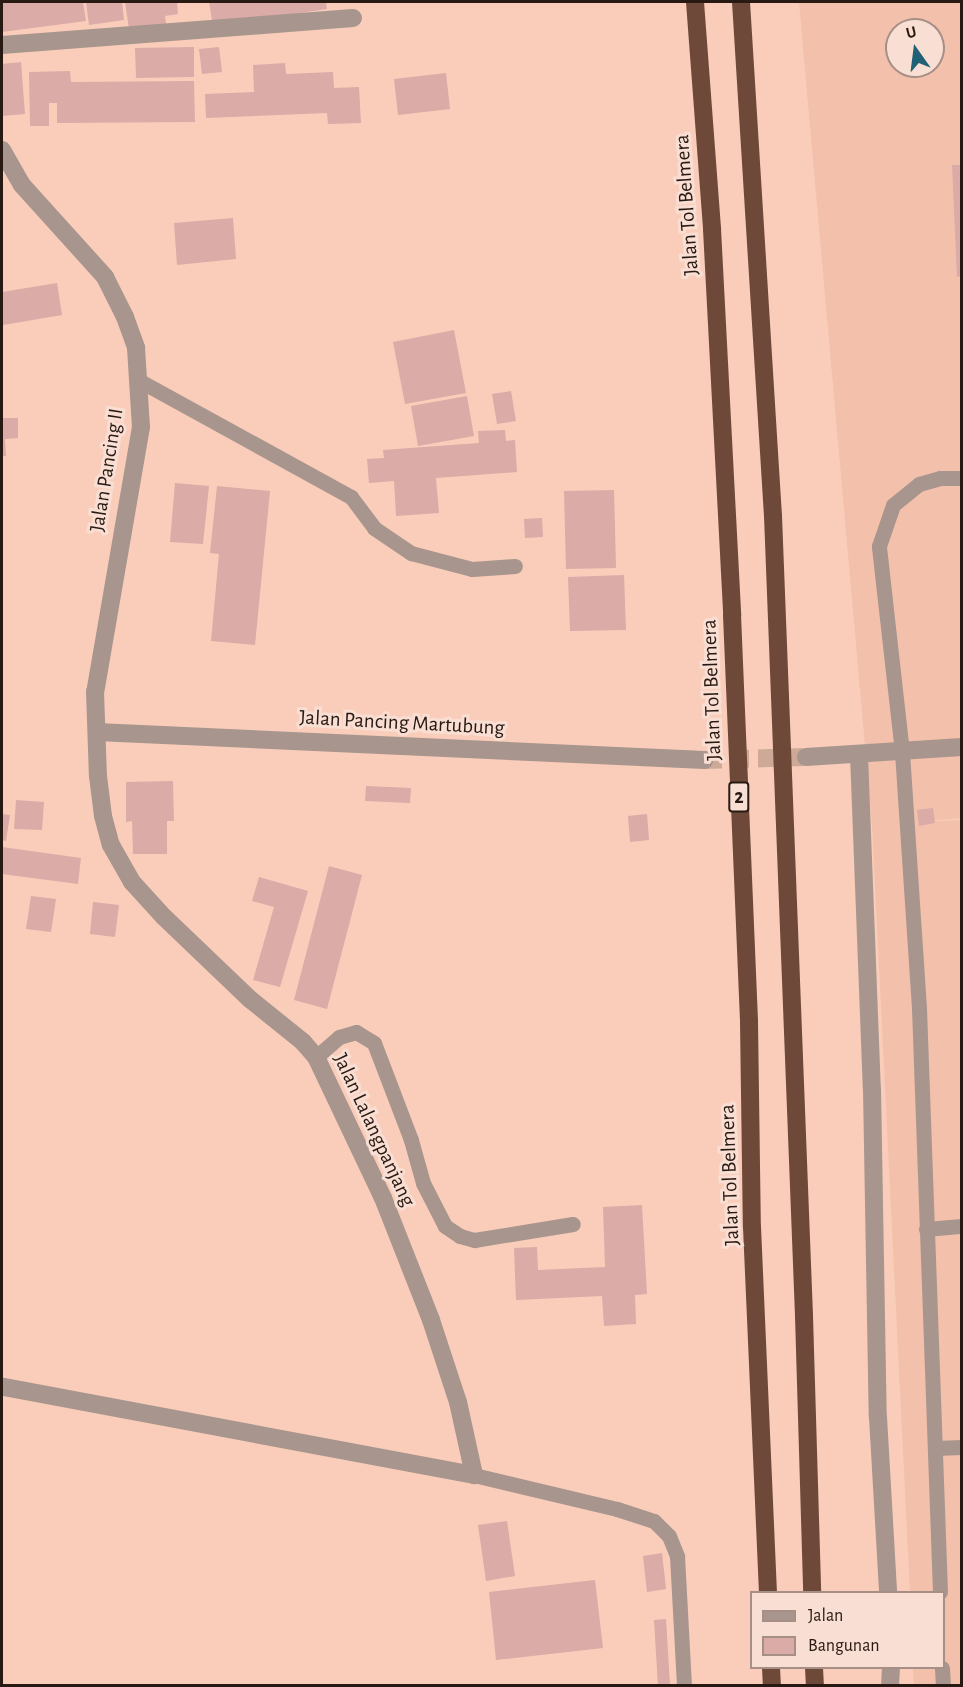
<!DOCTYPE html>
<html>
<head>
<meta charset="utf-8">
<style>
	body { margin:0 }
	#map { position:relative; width:963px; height:1687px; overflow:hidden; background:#f9cdba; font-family:"Alegreya Sans",sans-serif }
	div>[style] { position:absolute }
	.built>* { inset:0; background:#f3c0ab }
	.building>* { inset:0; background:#daaba7 }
	.street-tunnel>* { height:18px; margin-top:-9px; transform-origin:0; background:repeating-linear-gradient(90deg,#cfa998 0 18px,transparent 0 27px) }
	.lane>* { height:15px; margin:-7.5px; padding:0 7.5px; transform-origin:7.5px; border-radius:7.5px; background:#a8958d }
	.street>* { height:18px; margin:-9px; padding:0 9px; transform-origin:9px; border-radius:9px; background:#a8958d }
	.highway>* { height:18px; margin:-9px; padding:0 9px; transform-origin:9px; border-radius:9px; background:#6e493a }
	span { translate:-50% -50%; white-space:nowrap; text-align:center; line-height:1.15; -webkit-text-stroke:6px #f9ded3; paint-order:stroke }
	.shield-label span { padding:2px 4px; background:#f9ded3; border:2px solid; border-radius:4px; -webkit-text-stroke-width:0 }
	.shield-label { font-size:20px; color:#281912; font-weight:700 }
	.street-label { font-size:21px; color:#281912 }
	.frame { position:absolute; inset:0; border:3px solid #281912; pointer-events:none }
	.legend { position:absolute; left:750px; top:1591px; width:195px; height:78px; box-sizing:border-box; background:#f9ded3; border:2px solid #a58f86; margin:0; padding:8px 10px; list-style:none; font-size:18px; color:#281912 }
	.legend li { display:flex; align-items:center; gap:12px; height:30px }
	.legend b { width:30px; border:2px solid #a58f86 }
	.north { position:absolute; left:885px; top:18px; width:60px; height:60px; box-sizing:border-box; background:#f9ded3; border:2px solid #a58f86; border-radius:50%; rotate:346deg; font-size:16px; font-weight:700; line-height:24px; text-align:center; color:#281912 }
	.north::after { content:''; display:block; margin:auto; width:21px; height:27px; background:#216176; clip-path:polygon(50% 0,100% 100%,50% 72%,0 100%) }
</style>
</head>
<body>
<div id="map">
	<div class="built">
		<i style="clip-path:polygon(evenodd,799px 2px,961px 2px,961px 818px,916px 822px,961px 820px,961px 1685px,914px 1685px,913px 1668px,944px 1668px,944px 1592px,910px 1592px,872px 825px,799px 2px,897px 30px,933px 30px,933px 66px,897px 66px,897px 30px)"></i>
	</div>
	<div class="building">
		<i style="clip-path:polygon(2px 2px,83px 2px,86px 21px,2px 32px)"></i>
		<i style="clip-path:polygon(86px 2px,122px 2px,124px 20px,89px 25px)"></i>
		<i style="clip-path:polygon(125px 2px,177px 2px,178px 14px,165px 16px,166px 24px,129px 29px)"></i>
		<i style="clip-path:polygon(209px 2px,326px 2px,327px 9px,213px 26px)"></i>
		<i style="clip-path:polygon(194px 47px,194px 77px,136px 78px,135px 48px)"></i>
		<i style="clip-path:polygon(219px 47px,222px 72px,202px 74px,199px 49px)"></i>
		<i style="clip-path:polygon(21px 62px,25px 114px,2px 116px,2px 64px)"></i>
		<i style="clip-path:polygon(285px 63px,286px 74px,333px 72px,334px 88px,359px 87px,361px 123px,328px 124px,327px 113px,206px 118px,205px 94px,254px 92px,253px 65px)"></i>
		<i style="clip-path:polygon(70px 71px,71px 82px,194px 81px,195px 122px,57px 123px,57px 103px,49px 103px,49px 126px,30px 126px,29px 72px)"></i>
		<i style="clip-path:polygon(446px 73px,450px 109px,398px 115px,394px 79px)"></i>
		<i style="clip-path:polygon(952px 165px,962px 165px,962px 276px,957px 277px)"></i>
		<i style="clip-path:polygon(233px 218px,236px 259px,177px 265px,174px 223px)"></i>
		<i style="clip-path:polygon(57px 283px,62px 315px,3px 325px,2px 292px)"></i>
		<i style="clip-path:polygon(454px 330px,466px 393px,405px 404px,393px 342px)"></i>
		<i style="clip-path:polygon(511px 391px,516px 421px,497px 424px,492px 394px)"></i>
		<i style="clip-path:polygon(467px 396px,474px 436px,418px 446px,411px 406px)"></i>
		<i style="clip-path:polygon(2px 418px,18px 418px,18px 438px,5px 439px,6px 456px,2px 456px)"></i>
		<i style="clip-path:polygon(505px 430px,506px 441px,515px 440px,517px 472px,436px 478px,439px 513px,396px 516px,394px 481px,369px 483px,367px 459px,384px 458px,383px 450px,479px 443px,478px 431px)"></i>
		<i style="clip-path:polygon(175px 483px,209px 486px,203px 544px,170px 542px)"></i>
		<i style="clip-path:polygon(217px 486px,270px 491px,255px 645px,211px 641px,219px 554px,210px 553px)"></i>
		<i style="clip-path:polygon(614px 490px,616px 568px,566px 569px,564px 491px)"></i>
		<i style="clip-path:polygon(542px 518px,543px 537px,525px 538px,524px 519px)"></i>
		<i style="clip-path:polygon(624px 575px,626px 630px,570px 631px,568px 577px)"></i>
		<i style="clip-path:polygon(173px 781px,174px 821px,167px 821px,167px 854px,133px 854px,132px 821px,126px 822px,126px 782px)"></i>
		<i style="clip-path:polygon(366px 786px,411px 788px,410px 803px,365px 801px)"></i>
		<i style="clip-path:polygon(16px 800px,44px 802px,42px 830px,14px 829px)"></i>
		<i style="clip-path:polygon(933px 808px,935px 823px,919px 826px,917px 810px)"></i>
		<i style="clip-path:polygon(2px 814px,10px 815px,6px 841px,2px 840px)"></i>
		<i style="clip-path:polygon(647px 814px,649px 840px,630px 842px,628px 816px)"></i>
		<i style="clip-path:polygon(2px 847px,81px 858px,78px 884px,2px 874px)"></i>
		<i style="clip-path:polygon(329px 866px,362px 875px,327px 1009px,294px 1000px)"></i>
		<i style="clip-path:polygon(259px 877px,308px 891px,280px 987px,253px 980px,274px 907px,252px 901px)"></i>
		<i style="clip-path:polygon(31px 896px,56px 899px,51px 932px,26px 929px)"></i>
		<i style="clip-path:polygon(93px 902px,119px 905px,115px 937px,90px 934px)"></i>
		<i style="clip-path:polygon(642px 1205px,647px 1294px,635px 1295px,636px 1324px,604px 1326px,602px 1296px,516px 1300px,514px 1248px,537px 1247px,538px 1270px,605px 1267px,603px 1207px)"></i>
		<i style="clip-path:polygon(507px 1521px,515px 1576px,486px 1581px,478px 1525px)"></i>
		<i style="clip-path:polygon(662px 1553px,666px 1589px,647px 1592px,643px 1556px)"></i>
		<i style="clip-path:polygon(595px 1580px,603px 1648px,496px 1660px,489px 1592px)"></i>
		<i style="clip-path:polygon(666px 1619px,670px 1685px,658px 1686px,654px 1620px)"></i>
	</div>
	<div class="street-tunnel">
		<i style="left:704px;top:760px;width:102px;rotate:-1.7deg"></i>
	</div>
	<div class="lane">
		<i style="left:140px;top:381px;width:241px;rotate:28.8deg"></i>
		<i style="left:351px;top:497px;width:39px;rotate:53deg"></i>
		<i style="left:374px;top:528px;width:45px;rotate:34deg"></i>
		<i style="left:411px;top:553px;width:63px;rotate:14.7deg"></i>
		<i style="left:472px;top:569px;width:43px;rotate:-4deg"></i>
		<i style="left:316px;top:1057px;width:30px;rotate:-41deg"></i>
		<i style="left:339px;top:1037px;width:18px;rotate:-16deg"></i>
		<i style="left:356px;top:1032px;width:21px;rotate:31deg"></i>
		<i style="left:374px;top:1043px;width:104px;rotate:69.1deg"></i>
		<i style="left:411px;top:1140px;width:45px;rotate:74.4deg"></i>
		<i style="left:423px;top:1183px;width:48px;rotate:62.9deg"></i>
		<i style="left:445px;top:1226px;width:18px;rotate:34deg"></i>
		<i style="left:460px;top:1236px;width:15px;rotate:16deg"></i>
		<i style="left:474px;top:1240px;width:100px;rotate:-9.2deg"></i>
		<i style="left:926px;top:1229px;width:36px;rotate:-5deg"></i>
		<i style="left:935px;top:1448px;width:27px;rotate:-2deg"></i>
		<i style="left:474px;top:1475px;width:147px;rotate:13.4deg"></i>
		<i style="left:617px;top:1509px;width:39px;rotate:18deg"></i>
		<i style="left:654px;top:1521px;width:21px;rotate:45deg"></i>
		<i style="left:669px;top:1536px;width:22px;rotate:68deg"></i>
		<i style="left:677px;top:1556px;width:130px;rotate:86.9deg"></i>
		<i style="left:940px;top:1592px;width:584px;rotate:-92.06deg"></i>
		<i style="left:919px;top:1008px;width:257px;rotate:-93.8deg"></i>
		<i style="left:902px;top:752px;width:207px;rotate:-96.4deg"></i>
		<i style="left:879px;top:546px;width:43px;rotate:-71.1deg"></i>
		<i style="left:893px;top:505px;width:33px;rotate:-39deg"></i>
		<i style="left:919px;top:484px;width:22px;rotate:-16deg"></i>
		<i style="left:940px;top:478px;width:22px"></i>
		<i style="left:942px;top:1668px;width:18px;rotate:87deg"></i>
	</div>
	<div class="street">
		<i style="left:2px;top:45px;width:352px;rotate:-4.4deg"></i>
		<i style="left:2px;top:150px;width:40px;rotate:60.3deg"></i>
		<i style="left:22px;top:185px;width:124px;rotate:47.9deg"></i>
		<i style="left:105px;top:277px;width:45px;rotate:63.4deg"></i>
		<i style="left:125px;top:317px;width:33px;rotate:70deg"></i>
		<i style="left:136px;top:348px;width:79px;rotate:86.4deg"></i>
		<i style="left:141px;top:427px;width:269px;rotate:99.8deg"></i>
		<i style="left:95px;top:692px;width:84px;rotate:88deg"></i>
		<i style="left:98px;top:776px;width:40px;rotate:82.9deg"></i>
		<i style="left:103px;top:816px;width:30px;rotate:75deg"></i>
		<i style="left:111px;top:845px;width:43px;rotate:60.4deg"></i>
		<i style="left:132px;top:882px;width:47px;rotate:47.6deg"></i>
		<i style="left:164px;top:917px;width:120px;rotate:43.7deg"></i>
		<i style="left:251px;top:1000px;width:67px;rotate:38.9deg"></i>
		<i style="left:303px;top:1042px;width:20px;rotate:49deg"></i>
		<i style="left:316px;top:1057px;width:156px;rotate:64.6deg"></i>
		<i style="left:383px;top:1198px;width:131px;rotate:68.5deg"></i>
		<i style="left:431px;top:1320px;width:86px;rotate:71.8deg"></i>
		<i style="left:458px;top:1402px;width:75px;rotate:77.6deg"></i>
		<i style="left:474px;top:1475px;width:480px;rotate:-169.4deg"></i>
		<i style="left:97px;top:732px;width:608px;rotate:2.64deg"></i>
		<i style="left:859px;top:755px;width:334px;rotate:87.8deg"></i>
		<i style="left:872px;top:1089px;width:328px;rotate:89deg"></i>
		<i style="left:878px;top:1417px;width:175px;rotate:86.7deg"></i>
		<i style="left:806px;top:757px;width:156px;rotate:-3.7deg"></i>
		<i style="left:890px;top:1686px;width:18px;rotate:-87deg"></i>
	</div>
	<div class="highway">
		<i style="left:695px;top:2px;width:228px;rotate:85.7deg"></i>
		<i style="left:712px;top:229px;width:387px;rotate:87deg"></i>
		<i style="left:732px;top:615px;width:407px;rotate:87.6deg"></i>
		<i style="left:749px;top:1022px;width:205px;rotate:89.2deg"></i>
		<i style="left:752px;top:1227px;width:365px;rotate:87.5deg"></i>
		<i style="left:741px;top:2px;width:515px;rotate:86.44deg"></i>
		<i style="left:773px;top:516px;width:801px;rotate:87.78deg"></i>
		<i style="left:804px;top:1316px;width:276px;rotate:88.3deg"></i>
		<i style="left:771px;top:1668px;width:18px;rotate:87deg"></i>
		<i style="left:814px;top:1668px;width:18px;rotate:87deg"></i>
	</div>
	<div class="shield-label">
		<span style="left:739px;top:797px">2</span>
	</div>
	<div class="street-label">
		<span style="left:687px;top:205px;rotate:-94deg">Jalan Tol Belmera</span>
		<span style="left:107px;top:470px;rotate:-81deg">Jalan Pancing II</span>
		<span style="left:712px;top:690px;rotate:-92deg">Jalan Tol Belmera</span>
		<span style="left:402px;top:723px;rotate:3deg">Jalan Pancing Martubung</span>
		<span style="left:374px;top:1130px;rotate:65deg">Jalan Lalangpanjang</span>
		<span style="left:730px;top:1175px;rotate:-92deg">Jalan Tol Belmera</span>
	</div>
	<div class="frame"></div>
	<ul class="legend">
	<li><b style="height:8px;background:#a8958d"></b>Jalan</li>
	<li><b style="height:16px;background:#daaba7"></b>Bangunan</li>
	</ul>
	<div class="north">U</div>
</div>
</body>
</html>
